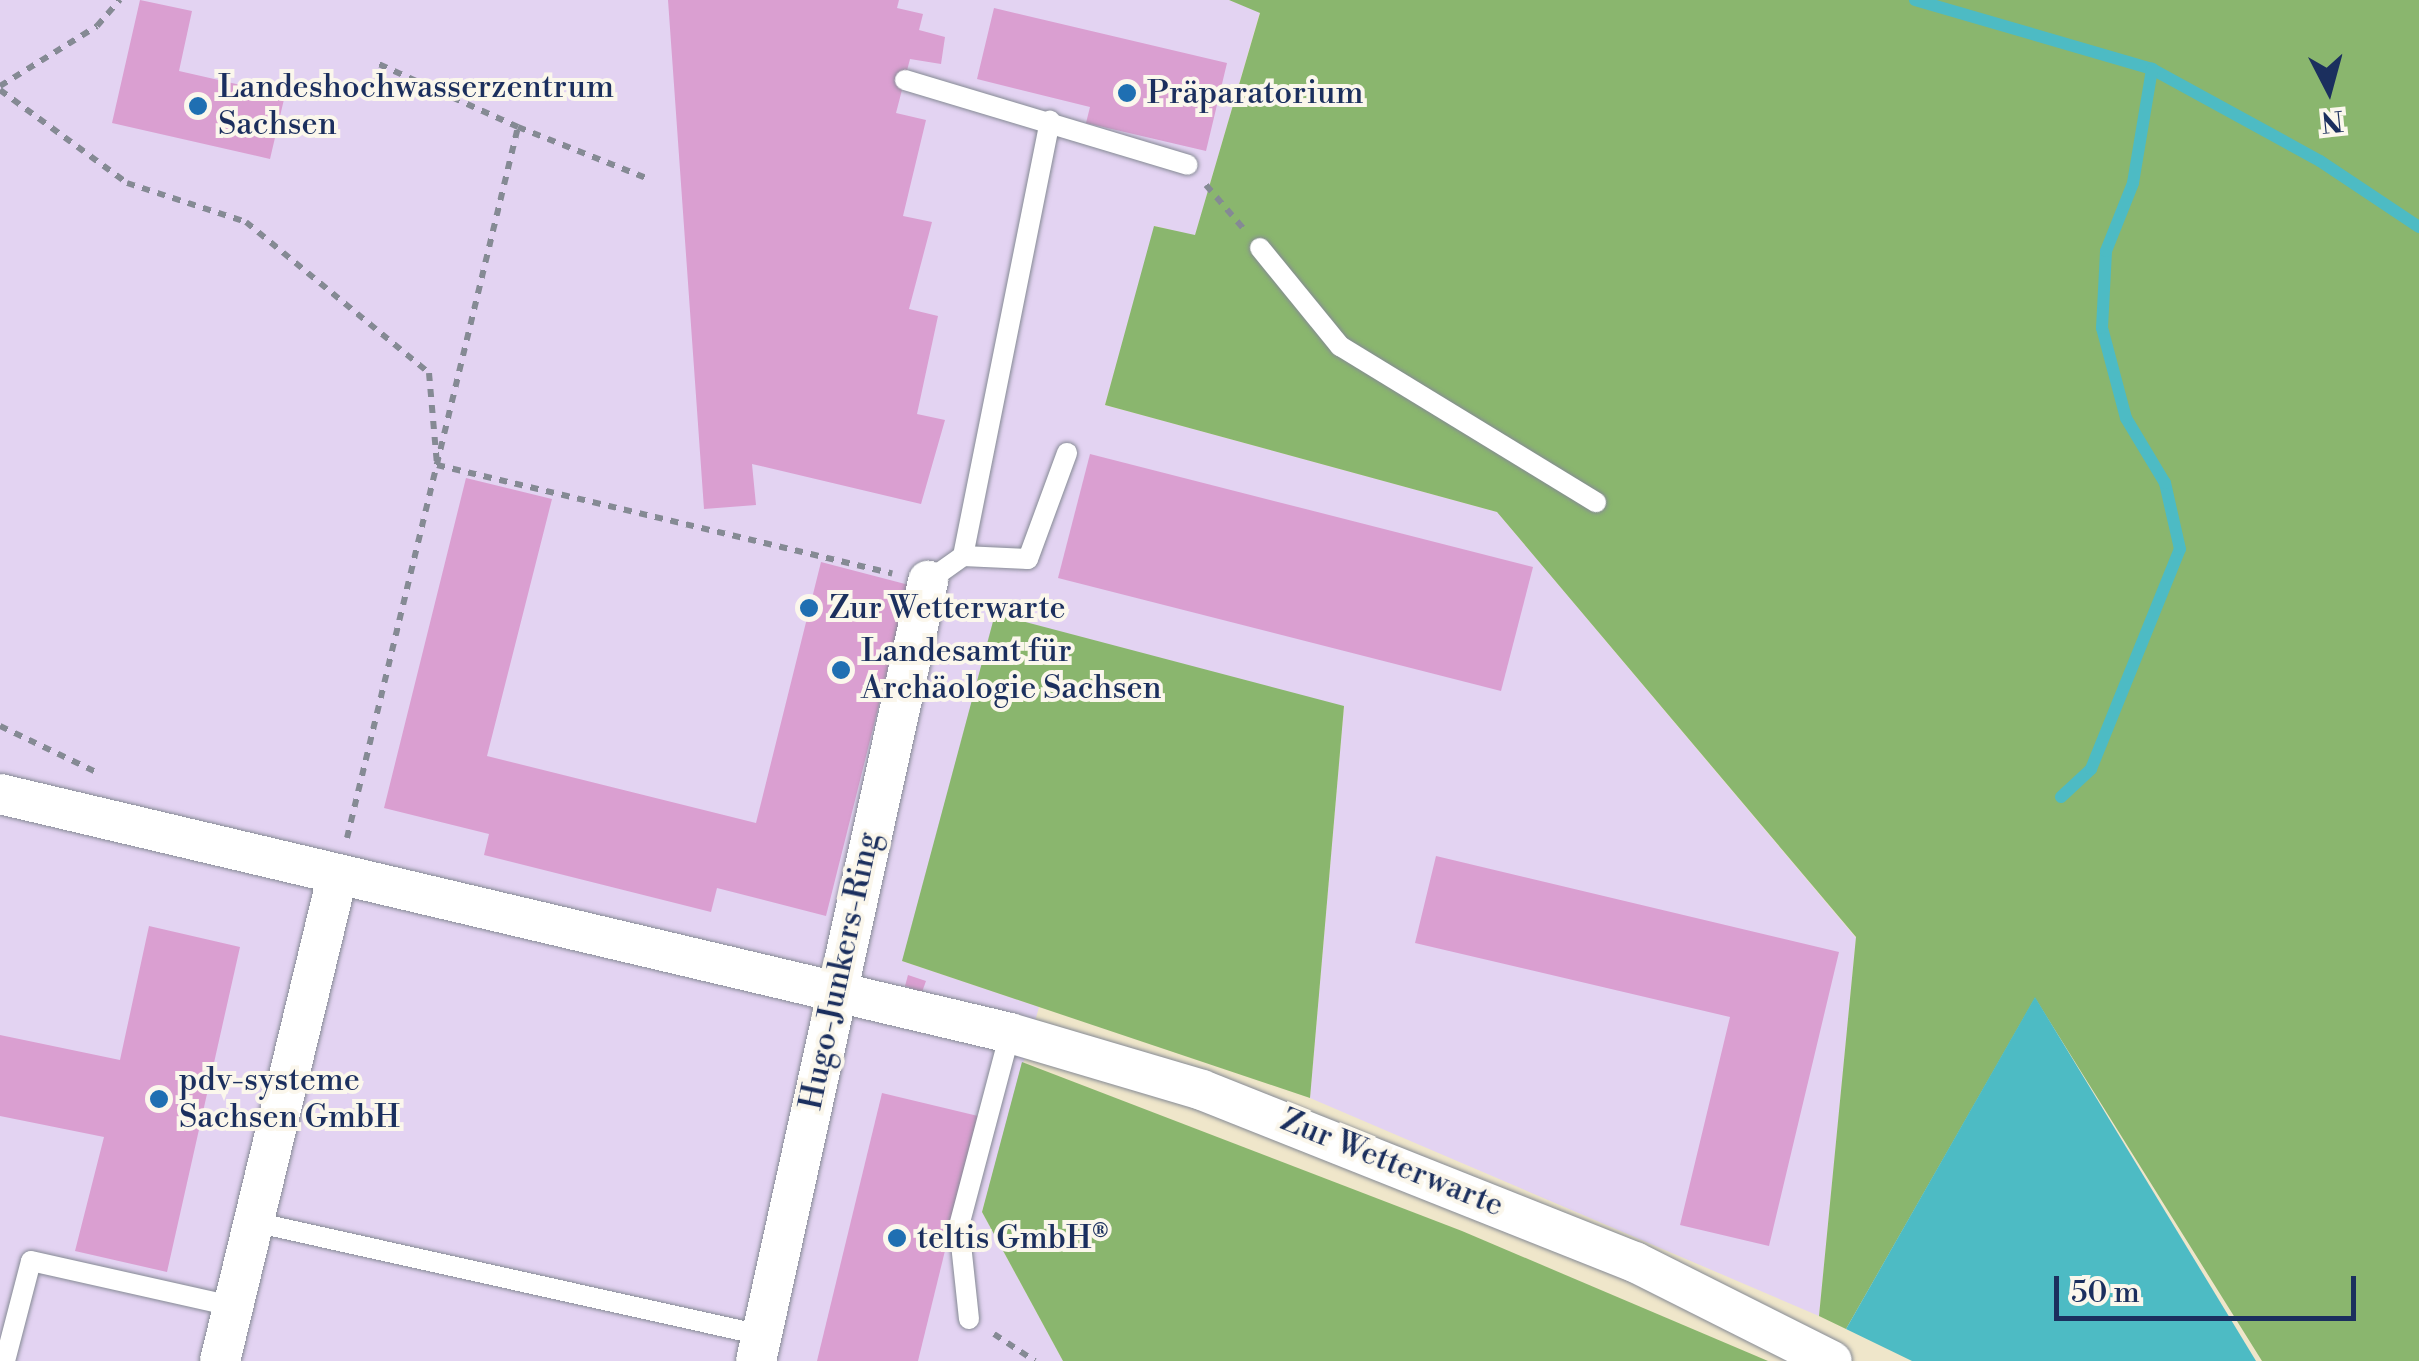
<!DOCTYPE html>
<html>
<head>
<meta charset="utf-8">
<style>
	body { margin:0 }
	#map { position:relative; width:2419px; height:1361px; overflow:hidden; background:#efe6ca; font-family:"Libre Bodoni",serif }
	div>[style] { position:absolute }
	.built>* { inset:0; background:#e3d3f2 }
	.forest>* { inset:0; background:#8ab66e }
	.water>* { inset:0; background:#4dbbc4 }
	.stream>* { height:12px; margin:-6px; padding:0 6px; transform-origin:6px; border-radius:6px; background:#4dbbc4 }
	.building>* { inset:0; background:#da9fd1 }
	.path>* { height:6px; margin-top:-3px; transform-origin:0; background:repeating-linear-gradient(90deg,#858a94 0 8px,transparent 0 16px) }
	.roads { filter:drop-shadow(0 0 2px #858a94) drop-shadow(0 0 2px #858a94) }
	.service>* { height:20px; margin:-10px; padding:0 10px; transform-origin:10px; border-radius:10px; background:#fff }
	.minor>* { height:40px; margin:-20px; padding:0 20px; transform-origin:20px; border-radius:20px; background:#fff }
	.dots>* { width:28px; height:28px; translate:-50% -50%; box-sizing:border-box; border:5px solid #fbf7ec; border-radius:50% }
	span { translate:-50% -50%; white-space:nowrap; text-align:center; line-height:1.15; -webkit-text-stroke:8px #fbf7ec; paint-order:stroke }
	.poi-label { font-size:32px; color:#1b2f5e }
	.left { translate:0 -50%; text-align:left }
	.street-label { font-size:32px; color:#1b2f5e }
	.north { position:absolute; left:2279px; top:40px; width:100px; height:100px; -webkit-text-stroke:8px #fbf7ec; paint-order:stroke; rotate:174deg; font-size:28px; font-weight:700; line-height:40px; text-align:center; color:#1b2f5e }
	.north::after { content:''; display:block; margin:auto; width:35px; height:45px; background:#1b2f5e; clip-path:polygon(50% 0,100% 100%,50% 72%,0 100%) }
	.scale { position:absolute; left:2054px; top:1276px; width:302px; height:45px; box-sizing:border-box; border:5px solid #1b2f5e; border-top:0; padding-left:12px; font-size:30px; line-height:35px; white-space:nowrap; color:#1b2f5e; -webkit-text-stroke:8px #fbf7ec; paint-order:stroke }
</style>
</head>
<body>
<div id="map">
	<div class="built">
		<i style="clip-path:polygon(0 0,1229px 0,1260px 12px,1195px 236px,1155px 226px,1105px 405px,1497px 512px,1856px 938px,1819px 1316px,1310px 1098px,1344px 706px,902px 961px,1039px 1007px,982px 1212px,1063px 1361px,0 1361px)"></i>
	</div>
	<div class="forest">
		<i style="clip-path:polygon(1229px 0,2419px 0,2419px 1361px,2262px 1361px,2035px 998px,1846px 1329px,1819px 1316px,1856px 937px,1497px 512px,1105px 405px,1154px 226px,1195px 235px,1260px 13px)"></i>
		<i style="clip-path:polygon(995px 614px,1344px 706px,1310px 1098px,902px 961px)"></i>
		<i style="clip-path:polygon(1022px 1062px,1462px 1231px,1768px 1361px,1063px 1361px,982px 1212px)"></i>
	</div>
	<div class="water">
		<i style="clip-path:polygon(2035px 997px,2256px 1361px,1912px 1361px,1846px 1329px)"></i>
	</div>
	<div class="stream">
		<i style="left:1915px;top:0;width:247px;rotate:16.2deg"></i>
		<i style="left:2152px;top:69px;width:192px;rotate:28.7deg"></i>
		<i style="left:2320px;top:161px;width:119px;rotate:33.7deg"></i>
		<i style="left:2061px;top:797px;width:41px;rotate:-43deg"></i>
		<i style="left:2091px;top:769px;width:237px;rotate:-68deg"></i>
		<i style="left:2180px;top:549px;width:68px;rotate:-102.8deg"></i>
		<i style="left:2165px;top:483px;width:76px;rotate:-121deg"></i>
		<i style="left:2126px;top:418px;width:93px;rotate:-104.9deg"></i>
		<i style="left:2102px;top:328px;width:77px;rotate:-87deg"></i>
		<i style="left:2106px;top:251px;width:73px;rotate:-68.3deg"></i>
		<i style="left:2133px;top:183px;width:116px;rotate:-80.5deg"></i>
	</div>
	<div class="building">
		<i style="clip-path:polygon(140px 0,192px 11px,179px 71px,285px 95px,270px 159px,112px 123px)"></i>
		<i style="clip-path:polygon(668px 0,899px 0,897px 8px,923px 14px,919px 30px,945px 37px,941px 64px,910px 59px,896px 113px,926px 120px,903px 216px,932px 222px,909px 309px,938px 316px,917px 414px,945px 420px,921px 504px,752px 464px,756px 505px,704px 509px)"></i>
		<i style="clip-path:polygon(994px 8px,1227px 63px,1206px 151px,1086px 123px,1090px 107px,977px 79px)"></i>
		<i style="clip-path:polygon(1090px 454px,1533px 567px,1501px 691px,1058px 578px)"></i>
		<i style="clip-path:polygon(466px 478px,552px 499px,487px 756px,756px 823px,821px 562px,909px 585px,826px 916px,717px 888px,711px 912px,484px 855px,489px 834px,384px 808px)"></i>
		<i style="clip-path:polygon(1436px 856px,1839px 952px,1769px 1246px,1680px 1225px,1730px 1017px,1415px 943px)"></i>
		<i style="clip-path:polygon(149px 926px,240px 947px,167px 1272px,75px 1251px,104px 1137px,0 1116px,0 1035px,120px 1060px)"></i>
		<i style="clip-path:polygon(908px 975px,926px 981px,922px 992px,905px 986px)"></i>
		<i style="clip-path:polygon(882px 1093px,978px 1116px,918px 1361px,817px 1361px)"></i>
	</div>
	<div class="path">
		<i style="left:0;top:86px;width:114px;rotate:-31.7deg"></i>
		<i style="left:97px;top:26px;width:35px;rotate:-49deg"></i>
		<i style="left:0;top:90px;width:157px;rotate:36.2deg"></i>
		<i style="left:127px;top:183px;width:125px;rotate:18.1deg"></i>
		<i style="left:246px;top:222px;width:237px;rotate:39.5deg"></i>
		<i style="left:429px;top:373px;width:92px;rotate:85deg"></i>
		<i style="left:437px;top:465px;width:468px;rotate:13.4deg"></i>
		<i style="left:518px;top:127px;width:143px;rotate:21.7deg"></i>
		<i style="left:1206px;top:185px;width:57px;rotate:49.3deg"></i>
		<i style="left:0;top:726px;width:109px;rotate:25.6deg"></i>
		<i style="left:347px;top:838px;width:731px;rotate:-76.48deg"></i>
		<i style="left:518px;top:127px;width:156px;rotate:-155.7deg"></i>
		<i style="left:994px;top:1334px;width:49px;rotate:33.4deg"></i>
	</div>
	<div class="roads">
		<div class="service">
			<i style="left:905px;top:80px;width:295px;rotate:16.7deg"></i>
			<i style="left:1260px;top:248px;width:127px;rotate:50.8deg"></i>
			<i style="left:1340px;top:346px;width:300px;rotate:31.4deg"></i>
			<i style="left:963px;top:556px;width:65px;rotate:2.6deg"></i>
			<i style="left:1028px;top:559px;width:113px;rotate:-69.8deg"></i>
			<i style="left:928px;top:581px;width:43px;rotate:-35.5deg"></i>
			<i style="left:963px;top:556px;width:444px;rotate:-78.7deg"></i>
			<i style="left:254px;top:1222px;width:519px;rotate:12.56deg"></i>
			<i style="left:969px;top:1319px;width:94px;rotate:-96.1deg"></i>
			<i style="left:959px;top:1226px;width:200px;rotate:-75.2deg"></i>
			<i style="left:5px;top:1361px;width:103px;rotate:-75.4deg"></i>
			<i style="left:31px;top:1261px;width:207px;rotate:12.6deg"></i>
		</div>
		<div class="minor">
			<i style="left:0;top:794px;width:1038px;rotate:13.31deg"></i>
			<i style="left:1010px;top:1033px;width:200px;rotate:16.5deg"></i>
			<i style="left:1202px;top:1090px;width:466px;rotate:21.7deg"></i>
			<i style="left:1635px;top:1262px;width:220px;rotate:26.7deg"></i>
			<i style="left:220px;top:1361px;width:498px;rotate:-76.4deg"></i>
			<i style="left:756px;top:1361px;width:799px;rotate:-77.56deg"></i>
		</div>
	</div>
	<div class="dots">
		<i style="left:1127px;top:93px;background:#1f6fb2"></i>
		<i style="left:198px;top:106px;background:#1f6fb2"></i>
		<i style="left:809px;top:608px;background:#1f6fb2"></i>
		<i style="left:841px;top:670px;background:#1f6fb2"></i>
		<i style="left:159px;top:1099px;background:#1f6fb2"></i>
		<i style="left:897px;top:1238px;background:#1f6fb2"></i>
	</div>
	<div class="poi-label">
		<span class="left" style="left:218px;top:106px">Landeshochwasserzentrum<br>Sachsen</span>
		<span class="left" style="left:1147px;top:93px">Präparatorium</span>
		<span class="left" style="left:829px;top:608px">Zur Wetterwarte</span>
		<span class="left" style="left:861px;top:670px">Landesamt für<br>Archäologie Sachsen</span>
		<span class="left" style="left:179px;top:1099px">pdv-systeme<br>Sachsen GmbH</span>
		<span class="left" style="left:917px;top:1238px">teltis GmbH®</span>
	</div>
	<div class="street-label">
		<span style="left:840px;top:971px;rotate:-78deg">Hugo-Junkers-Ring</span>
		<span style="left:1392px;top:1163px;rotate:22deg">Zur Wetterwarte</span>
	</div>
	<div class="north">N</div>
	<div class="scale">50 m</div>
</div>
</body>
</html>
